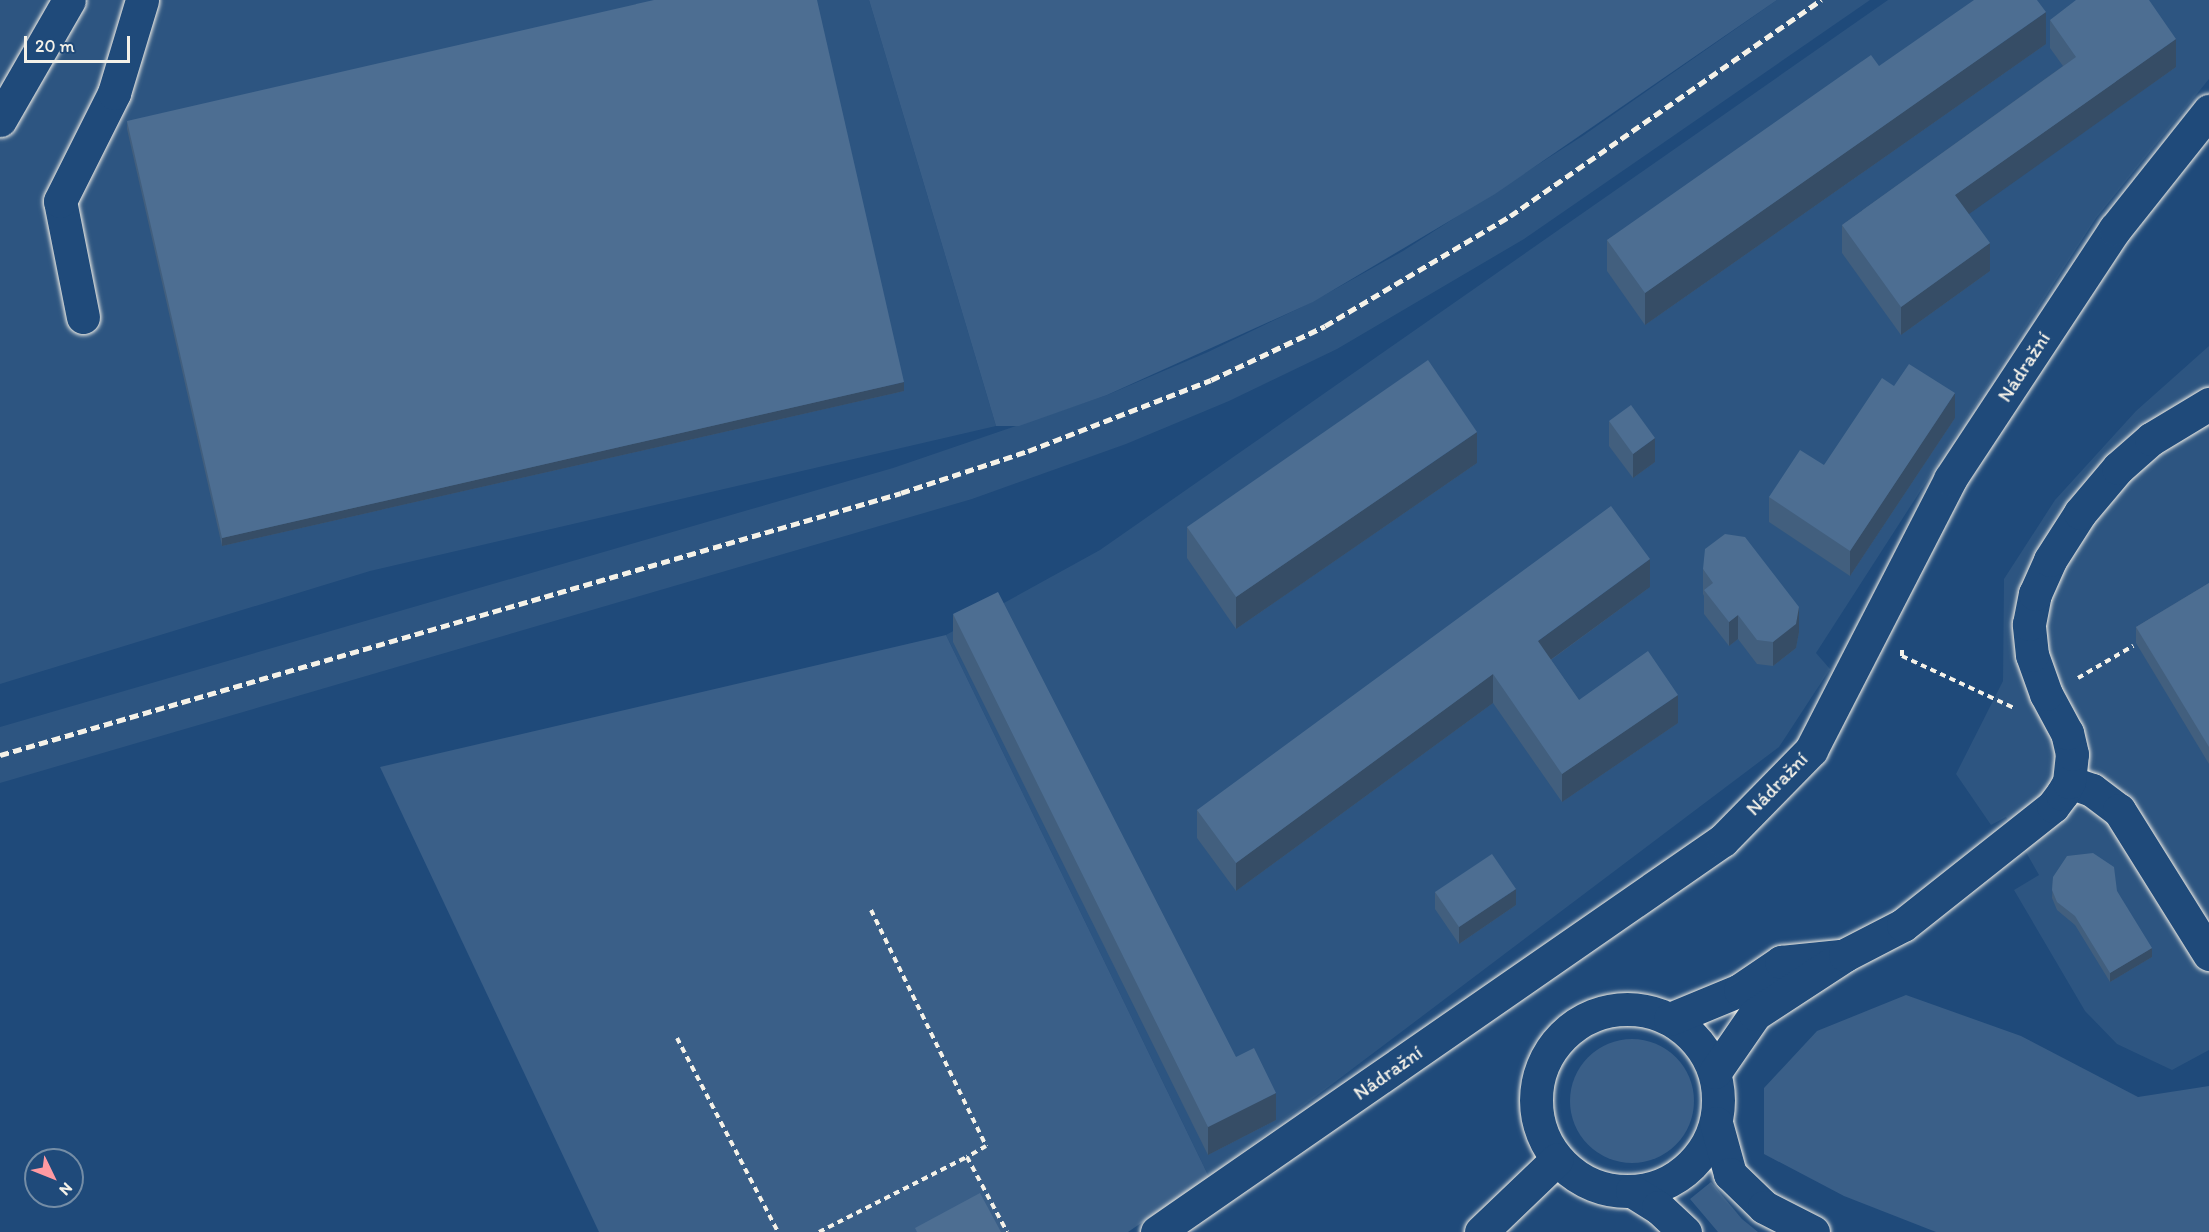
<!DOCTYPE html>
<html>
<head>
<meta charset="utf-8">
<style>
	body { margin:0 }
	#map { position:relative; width:2209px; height:1232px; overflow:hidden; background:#1f4a7a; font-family:Itim,sans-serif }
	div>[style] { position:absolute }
	.built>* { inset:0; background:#2d5581 }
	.green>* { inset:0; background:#3a5f88 }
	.round { border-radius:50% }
	.path>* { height:4px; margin-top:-2px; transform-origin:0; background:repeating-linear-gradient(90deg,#f4f1e8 0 6px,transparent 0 10.5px) }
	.roads { filter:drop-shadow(0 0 2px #f4f1e8) drop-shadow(0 0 2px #f4f1e8) }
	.minor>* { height:33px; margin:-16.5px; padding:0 16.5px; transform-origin:16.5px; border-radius:16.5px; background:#1f4a7a }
	.minor>.ring { margin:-16.5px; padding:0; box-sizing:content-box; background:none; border:33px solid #1f4a7a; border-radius:50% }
	.highway>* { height:33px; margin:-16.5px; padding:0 16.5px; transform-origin:16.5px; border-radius:16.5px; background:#1f4a7a }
	.rail>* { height:4.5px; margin-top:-2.25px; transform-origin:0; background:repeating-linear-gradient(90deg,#f4f1e8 0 9px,transparent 0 13.5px) }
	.wall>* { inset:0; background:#425f7e }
	.shaded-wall>* { inset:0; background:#364d66 }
	.building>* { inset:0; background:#4d6e92 }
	span { translate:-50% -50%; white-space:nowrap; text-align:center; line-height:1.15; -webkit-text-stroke:5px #1f4a7a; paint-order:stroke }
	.street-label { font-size:20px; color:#f4f1e8 }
	.north { position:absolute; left:24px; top:1148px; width:60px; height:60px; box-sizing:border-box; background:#1f4a7a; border:2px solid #748da6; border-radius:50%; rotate:133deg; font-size:16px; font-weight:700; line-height:24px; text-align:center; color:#f4f1e8 }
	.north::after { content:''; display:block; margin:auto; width:21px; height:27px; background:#ff9aa2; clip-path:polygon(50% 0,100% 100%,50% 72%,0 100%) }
	.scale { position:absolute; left:24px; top:36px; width:106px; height:27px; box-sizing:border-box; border:3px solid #f4f1e8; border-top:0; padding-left:8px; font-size:18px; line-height:21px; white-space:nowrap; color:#f4f1e8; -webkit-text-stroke:4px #1f4a7a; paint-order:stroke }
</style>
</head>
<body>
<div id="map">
	<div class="built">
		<i style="clip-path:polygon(0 0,869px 0,996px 426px,370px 571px,0 684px)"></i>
		<i style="clip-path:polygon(1777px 0,1870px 0,1524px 239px,1337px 349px,1229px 401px,1126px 444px,972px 499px,0 783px,0 727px,893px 468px,1107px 395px,1208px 352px,1312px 302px,1403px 251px,1584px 135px)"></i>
		<i style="clip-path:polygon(1888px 0,2209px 0,2209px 79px,2096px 218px,1816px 653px,1830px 669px,1779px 747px,1209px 1177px,946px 635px,1100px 550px)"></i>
		<i style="clip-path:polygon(2209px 346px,2209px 1050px,2172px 1070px,2117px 1044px,2085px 1011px,2014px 890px,2039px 875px,2006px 817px,1991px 825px,1956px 774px,2003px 681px,2004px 579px,2055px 500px,2136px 411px)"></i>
	</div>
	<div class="green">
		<i style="clip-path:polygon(869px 0,1777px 0,1495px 194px,1313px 302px,1107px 395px,1019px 426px,996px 426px)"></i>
		<i style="clip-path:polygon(946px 635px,1209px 1177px,1128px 1232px,599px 1232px,380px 767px)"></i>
		<i style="clip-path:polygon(1906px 995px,2021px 1036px,2138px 1097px,2209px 1086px,2209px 1232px,1936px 1232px,1844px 1196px,1764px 1154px,1764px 1088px,1817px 1031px)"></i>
		<i class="round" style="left:1570px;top:1039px;width:124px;height:124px"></i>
		<i style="clip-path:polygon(1711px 1182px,1742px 1219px,1758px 1232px,1718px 1232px,1690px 1199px)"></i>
	</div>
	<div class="path">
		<i style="left:1902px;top:650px;width:6px;rotate:90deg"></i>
		<i style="left:1902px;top:656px;width:123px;rotate:24.9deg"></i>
		<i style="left:2078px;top:678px;width:64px;rotate:-30.2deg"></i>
		<i style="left:871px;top:910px;width:263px;rotate:64deg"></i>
		<i style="left:986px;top:1146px;width:22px;rotate:150deg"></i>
		<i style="left:677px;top:1038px;width:219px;rotate:62.5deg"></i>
		<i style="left:819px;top:1232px;width:166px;rotate:-26.9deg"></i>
		<i style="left:967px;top:1157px;width:85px;rotate:61.9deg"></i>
	</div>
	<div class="roads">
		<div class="minor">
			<i style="left:0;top:120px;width:138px;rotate:-60.1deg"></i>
			<i style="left:83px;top:317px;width:118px;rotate:-101.2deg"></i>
			<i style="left:60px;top:201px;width:121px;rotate:-63.4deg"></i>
			<i style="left:114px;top:93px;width:97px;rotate:-73.2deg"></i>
			<i style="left:2069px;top:782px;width:24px;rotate:19deg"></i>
			<i style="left:2092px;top:790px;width:34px;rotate:37deg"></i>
			<i style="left:2119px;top:810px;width:170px;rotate:58deg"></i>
			<i class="ring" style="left:1536px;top:1009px;width:149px;height:149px"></i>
			<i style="left:1670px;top:1019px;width:76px;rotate:-22.5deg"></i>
			<i style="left:1740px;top:990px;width:50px;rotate:-34.3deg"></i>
			<i style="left:1781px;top:962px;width:57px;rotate:-6deg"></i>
			<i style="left:1715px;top:1072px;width:70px;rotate:-55.4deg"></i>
			<i style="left:1755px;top:1014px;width:108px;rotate:-33.2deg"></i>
			<i style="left:1845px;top:955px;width:65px;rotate:-27.3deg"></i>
			<i style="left:1903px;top:925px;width:191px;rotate:-38.4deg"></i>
			<i style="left:2053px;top:806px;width:15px;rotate:-53deg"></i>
			<i style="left:2062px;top:794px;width:14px;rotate:-60deg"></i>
			<i style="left:2069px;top:782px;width:28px;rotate:-84deg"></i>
			<i style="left:2072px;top:754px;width:22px;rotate:-103deg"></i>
			<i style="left:2067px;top:733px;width:44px;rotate:-118.3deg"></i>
			<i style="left:2046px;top:694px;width:41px;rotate:-109.7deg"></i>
			<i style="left:2032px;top:655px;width:31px;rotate:-96deg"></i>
			<i style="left:2029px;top:624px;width:31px;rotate:-79deg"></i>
			<i style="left:2035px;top:594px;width:37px;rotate:-66deg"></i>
			<i style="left:2050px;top:560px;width:56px;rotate:-57.4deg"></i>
			<i style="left:2080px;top:513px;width:59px;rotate:-49.8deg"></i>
			<i style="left:2118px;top:468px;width:44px;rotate:-41.3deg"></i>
			<i style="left:2151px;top:439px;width:68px;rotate:-31.1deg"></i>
			<i style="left:1157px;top:1232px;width:688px;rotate:-34.71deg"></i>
			<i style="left:1723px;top:840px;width:126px;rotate:-45.6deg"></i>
			<i style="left:1811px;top:750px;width:305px;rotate:-62.8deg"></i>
			<i style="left:1950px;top:479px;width:300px;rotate:-56.6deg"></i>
			<i style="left:2115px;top:229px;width:151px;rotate:-51.5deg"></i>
			<i style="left:1481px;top:1232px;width:105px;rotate:-43.8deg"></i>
		</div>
		<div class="highway">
			<i style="left:1716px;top:1123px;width:53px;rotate:74.6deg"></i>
			<i style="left:1730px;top:1174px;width:47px;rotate:44.1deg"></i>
			<i style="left:1764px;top:1207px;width:55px;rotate:27deg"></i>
			<i style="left:1632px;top:1191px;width:31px;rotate:32deg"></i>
			<i style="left:1658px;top:1207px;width:37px;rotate:43deg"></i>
		</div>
	</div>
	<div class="rail">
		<i style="left:0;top:755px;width:938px;rotate:-16.21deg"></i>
		<i style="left:901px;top:493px;width:134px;rotate:-18.3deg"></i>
		<i style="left:1028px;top:451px;width:196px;rotate:-21.2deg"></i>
		<i style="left:1211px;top:380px;width:126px;rotate:-25.3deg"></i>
		<i style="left:1325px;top:326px;width:215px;rotate:-30.7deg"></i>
		<i style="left:1510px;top:216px;width:379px;rotate:-34.8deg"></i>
	</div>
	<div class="wall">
		<i style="clip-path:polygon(2050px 20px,2176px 67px,1968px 214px,1990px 271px,1901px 335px,1842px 253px,1842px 225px,2063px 66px,2050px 48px)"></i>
		<i style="clip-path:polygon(2046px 44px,1645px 325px,1607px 271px,1607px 240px,1879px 66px)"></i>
		<i style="clip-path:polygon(127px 121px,904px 391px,222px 546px,127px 129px)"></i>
		<i style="clip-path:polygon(1894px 386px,1955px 418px,1850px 576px,1769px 522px,1769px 497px,1824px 465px)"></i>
		<i style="clip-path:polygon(1609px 421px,1655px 462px,1633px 478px,1609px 446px)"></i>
		<i style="clip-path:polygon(1477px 463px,1236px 629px,1187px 558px,1187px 527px)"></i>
		<i style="clip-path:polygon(1703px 569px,1799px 632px,1796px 648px,1773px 666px,1757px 664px,1738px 639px,1729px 646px,1704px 614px,1704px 596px,1703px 594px)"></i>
		<i style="clip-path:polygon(2209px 583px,2209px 764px,2136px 643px,2136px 627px)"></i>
		<i style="clip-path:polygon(1650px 587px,1551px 660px,1579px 700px,1678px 723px,1562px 802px,1493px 703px,1236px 891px,1197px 838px,1197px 810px)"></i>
		<i style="clip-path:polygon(953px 614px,1276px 1120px,1208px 1155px,953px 642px)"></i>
		<i style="clip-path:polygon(2053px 877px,2117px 891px,2152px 957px,2110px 982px,2075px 925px,2057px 910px,2052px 898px)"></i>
		<i style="clip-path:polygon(1435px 892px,1516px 905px,1459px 944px,1435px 909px)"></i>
	</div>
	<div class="shaded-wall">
		<i style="clip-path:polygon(2046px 12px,2046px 44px,1645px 325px,1645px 293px)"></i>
		<i style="clip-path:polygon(2176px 39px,2176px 67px,1955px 224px,1955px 195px)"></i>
		<i style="clip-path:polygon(1990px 243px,1990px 271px,1901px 335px,1901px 307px)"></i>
		<i style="clip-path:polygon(904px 382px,904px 391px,222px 546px,222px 538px)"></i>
		<i style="clip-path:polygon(1955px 393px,1955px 418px,1850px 576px,1850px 551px)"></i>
		<i style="clip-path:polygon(1477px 432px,1477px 463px,1236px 629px,1236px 597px)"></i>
		<i style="clip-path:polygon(1655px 438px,1655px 462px,1633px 478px,1633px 454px)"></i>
		<i style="clip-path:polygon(1650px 559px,1650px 587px,1538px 669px,1538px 641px)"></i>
		<i style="clip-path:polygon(1799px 607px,1799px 632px,1796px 648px,1773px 666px,1773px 642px)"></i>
		<i style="clip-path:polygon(1738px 615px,1738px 639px,1729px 646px,1729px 622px)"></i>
		<i style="clip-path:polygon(1493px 674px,1493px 703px,1236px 891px,1236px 863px)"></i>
		<i style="clip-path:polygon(1678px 695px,1678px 723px,1562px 802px,1562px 774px)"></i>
		<i style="clip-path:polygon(1516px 889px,1516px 905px,1459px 944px,1459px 927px)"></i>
		<i style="clip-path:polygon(2152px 948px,2152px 957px,2110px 982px,2110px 973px)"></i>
		<i style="clip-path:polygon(1276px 1093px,1276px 1120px,1208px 1155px,1208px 1127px)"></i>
	</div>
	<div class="building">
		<i style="clip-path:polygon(654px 0,817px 0,904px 382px,222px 538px,127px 121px)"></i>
		<i style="clip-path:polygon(1974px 0,2037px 0,2046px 12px,1645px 293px,1607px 240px,1871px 55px,1879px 66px)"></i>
		<i style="clip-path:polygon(2076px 0,2149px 0,2176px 39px,1955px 195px,1990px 243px,1901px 307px,1842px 225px,2076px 57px,2050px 20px)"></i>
		<i style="clip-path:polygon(1428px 360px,1477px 432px,1236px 597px,1187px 527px)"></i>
		<i style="clip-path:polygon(1909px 364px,1955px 393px,1850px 551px,1769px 497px,1800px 450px,1824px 465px,1882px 378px,1894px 386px)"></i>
		<i style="clip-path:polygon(1631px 405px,1655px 438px,1633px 454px,1609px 421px)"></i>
		<i style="clip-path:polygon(1611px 506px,1650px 559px,1538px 641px,1579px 700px,1648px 651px,1678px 695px,1562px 774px,1493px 674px,1236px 863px,1197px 810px)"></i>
		<i style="clip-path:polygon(1725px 534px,1745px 537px,1799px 607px,1796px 624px,1773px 642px,1757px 640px,1738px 615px,1729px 622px,1704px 590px,1713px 583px,1703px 569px,1705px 549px)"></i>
		<i style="clip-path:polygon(2209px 583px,2209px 747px,2136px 627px)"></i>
		<i style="clip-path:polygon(998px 592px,1236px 1057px,1254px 1048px,1276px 1093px,1208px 1127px,953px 614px)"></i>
		<i style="clip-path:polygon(2093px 853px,2114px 867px,2117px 891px,2152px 948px,2110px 973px,2075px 916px,2057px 902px,2052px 890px,2053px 877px,2067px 856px)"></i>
		<i style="clip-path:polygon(1492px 854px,1516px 889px,1459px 927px,1435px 892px)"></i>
		<i style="clip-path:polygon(980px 1193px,1001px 1232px,917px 1232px,915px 1228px)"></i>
	</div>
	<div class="street-label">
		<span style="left:2024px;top:367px;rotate:-57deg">Nádražní</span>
		<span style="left:1777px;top:784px;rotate:-46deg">Nádražní</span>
		<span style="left:1388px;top:1073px;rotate:-35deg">Nádražní</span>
	</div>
	<div class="north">N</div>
	<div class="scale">20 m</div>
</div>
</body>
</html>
